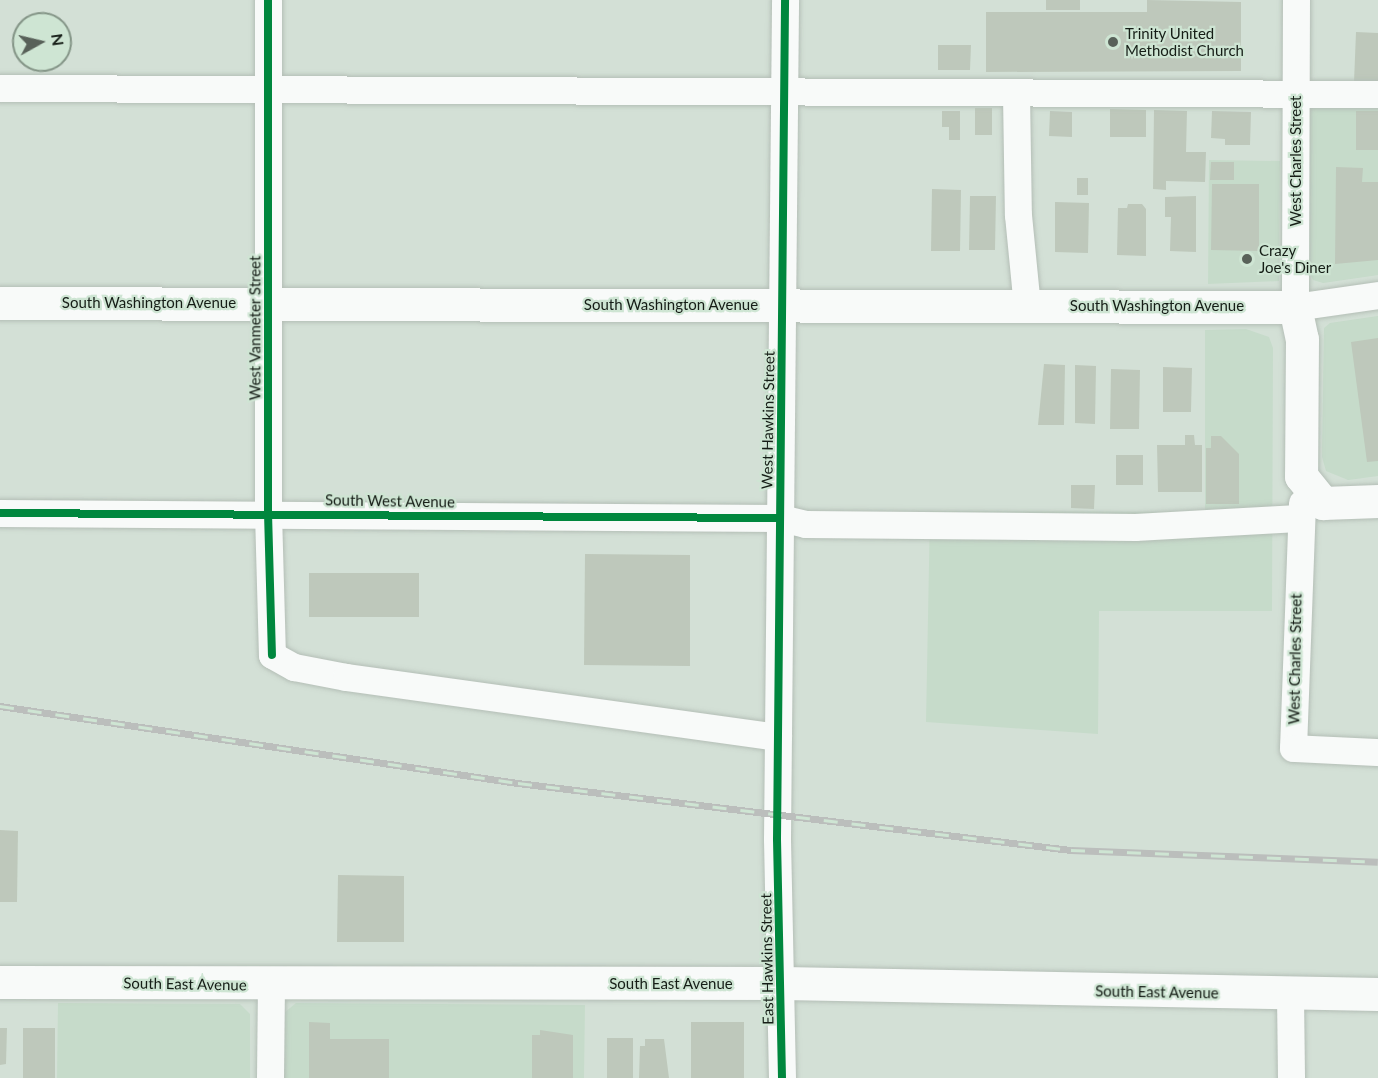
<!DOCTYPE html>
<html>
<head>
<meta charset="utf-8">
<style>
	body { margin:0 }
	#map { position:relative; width:1378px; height:1078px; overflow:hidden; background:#d3e0d6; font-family:Lato,sans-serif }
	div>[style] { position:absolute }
	.built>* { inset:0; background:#c6dbca }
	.building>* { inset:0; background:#bec8bb }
	.roads { filter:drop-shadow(0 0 2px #b4beb6) drop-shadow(0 0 2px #b4beb6) }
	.minor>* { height:27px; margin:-13.5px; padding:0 13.5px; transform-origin:13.5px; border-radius:13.5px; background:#f8faf9 }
	.major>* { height:33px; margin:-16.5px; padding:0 16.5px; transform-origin:16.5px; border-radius:16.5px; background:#f8faf9 }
	.rail>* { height:7px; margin-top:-3.5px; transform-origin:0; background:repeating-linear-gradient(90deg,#cee5d3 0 14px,#bbbebc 0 28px); box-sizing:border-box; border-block:2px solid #bbbebc }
	.cycleway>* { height:8px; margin:-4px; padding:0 4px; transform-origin:4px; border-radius:4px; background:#00873e }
	.dots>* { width:16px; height:16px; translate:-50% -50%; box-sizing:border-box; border:3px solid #cee5d3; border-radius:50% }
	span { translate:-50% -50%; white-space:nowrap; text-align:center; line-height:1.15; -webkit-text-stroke:4.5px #cee5d3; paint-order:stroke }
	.poi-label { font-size:15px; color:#151d16 }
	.left { translate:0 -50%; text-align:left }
	.street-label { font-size:15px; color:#151d16 }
	.north { position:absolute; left:12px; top:12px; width:60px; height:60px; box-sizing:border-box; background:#cee5d3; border:2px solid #849587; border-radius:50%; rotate:82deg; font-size:16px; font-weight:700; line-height:24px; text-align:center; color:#151d16 }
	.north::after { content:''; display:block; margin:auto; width:21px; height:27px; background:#586159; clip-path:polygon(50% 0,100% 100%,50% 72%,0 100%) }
</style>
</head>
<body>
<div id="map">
	<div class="built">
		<i style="clip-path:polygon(1378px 85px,1378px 275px,1323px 283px,1313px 280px,1308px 270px,1309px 86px)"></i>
		<i style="clip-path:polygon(1209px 160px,1280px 161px,1279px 281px,1208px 284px)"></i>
		<i style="clip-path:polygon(1378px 316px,1378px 476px,1348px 480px,1326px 471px,1322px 457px,1324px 328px,1330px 323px)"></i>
		<i style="clip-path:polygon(1246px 329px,1269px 337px,1273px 348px,1272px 611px,1099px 611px,1098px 734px,926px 722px,930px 511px,1205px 512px,1205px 330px)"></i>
		<i style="clip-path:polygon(58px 1003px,240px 1004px,250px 1014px,250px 1078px,57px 1078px)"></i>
		<i style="clip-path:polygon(296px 1003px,585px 1005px,584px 1078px,283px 1078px,284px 1013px)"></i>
	</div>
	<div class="building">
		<i style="clip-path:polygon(1046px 0,1080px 0,1080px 10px,1046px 10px)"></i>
		<i style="clip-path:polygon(1147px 0,1241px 2px,1241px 71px,986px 72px,986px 12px,1147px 12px)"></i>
		<i style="clip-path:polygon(1356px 32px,1378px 33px,1378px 82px,1354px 82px)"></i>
		<i style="clip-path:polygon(938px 45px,971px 45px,970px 70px,938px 70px)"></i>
		<i style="clip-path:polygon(975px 108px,992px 108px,992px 135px,975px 135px)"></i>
		<i style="clip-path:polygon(1110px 109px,1146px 110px,1146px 137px,1110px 137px)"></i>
		<i style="clip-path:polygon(1154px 110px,1187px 111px,1186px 152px,1206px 152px,1205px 182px,1166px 181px,1166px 190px,1153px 189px)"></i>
		<i style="clip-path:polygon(942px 111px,960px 111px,960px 140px,949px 140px,949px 127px,942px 127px)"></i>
		<i style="clip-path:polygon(1050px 111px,1072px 112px,1072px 137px,1049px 136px)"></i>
		<i style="clip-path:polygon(1212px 111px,1251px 112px,1250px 145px,1225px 145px,1225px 139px,1211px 138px)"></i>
		<i style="clip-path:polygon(1356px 111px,1378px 111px,1378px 150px,1356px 150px)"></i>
		<i style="clip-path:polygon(1211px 162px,1234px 162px,1234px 180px,1210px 180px)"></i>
		<i style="clip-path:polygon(1336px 167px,1363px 168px,1362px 182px,1378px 182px,1378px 260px,1335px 264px)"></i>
		<i style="clip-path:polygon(1077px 178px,1088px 178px,1088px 195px,1077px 195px)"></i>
		<i style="clip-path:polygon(1212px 184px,1259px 184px,1259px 251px,1211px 250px)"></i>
		<i style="clip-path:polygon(932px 189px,961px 190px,960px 251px,931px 251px)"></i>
		<i style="clip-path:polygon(970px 196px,996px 196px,995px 250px,969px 250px)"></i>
		<i style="clip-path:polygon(1196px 196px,1196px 252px,1170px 251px,1171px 217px,1165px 217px,1165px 197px)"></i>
		<i style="clip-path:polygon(1055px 202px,1089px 203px,1088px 253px,1055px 252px)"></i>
		<i style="clip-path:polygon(1128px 204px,1142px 204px,1146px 209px,1146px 256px,1117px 255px,1118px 208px,1127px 208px)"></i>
		<i style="clip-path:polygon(1378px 338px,1378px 461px,1367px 462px,1351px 342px)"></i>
		<i style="clip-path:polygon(1044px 364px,1065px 365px,1064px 425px,1038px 425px)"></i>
		<i style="clip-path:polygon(1075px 365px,1096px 366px,1095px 424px,1075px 423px)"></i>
		<i style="clip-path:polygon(1163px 367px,1192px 368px,1191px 412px,1163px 412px)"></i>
		<i style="clip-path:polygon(1111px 369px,1140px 370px,1139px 429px,1110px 429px)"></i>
		<i style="clip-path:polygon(1185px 435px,1194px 435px,1195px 445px,1202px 445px,1202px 492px,1158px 492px,1157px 445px,1185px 445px)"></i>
		<i style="clip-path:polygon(1211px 436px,1221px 436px,1239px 454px,1239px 504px,1206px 504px,1206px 448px,1211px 448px)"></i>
		<i style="clip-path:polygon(1116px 455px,1143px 455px,1143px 485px,1116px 485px)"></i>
		<i style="clip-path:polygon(1071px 485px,1095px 485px,1094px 509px,1071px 508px)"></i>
		<i style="clip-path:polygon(585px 554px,690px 555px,690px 666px,584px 665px)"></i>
		<i style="clip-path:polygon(309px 573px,419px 573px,419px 617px,309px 617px)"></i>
		<i style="clip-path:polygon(0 830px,18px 831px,17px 902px,0 902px)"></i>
		<i style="clip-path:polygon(338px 875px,404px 876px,404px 942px,337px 942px)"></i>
		<i style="clip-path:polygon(309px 1022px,330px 1023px,330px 1039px,389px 1039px,389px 1078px,309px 1078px)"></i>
		<i style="clip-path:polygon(691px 1022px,744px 1022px,744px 1078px,691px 1078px)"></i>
		<i style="clip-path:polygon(0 1028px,7px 1028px,6px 1064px,0 1065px)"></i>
		<i style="clip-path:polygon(23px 1028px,55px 1028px,55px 1078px,23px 1078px)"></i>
		<i style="clip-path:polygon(540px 1030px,573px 1035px,573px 1078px,532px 1078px,532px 1035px,540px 1035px)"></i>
		<i style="clip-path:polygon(607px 1038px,633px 1038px,633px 1078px,607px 1078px)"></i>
		<i style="clip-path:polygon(645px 1039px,664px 1039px,669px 1078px,639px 1078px,640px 1046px,645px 1046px)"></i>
	</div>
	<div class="roads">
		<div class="minor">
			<i style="left:268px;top:0;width:513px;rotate:90deg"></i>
			<i style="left:268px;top:513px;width:142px;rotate:88.4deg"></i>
			<i style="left:272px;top:655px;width:25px;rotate:29deg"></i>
			<i style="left:294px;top:667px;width:53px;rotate:10.9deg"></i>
			<i style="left:346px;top:677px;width:436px;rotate:7.9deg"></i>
			<i style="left:1296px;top:0;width:307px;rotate:90.2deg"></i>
			<i style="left:1295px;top:307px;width:84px;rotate:-8.2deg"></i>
			<i style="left:0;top:88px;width:1378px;rotate:0.25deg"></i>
			<i style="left:1016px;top:94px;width:121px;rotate:89.1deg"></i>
			<i style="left:1018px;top:215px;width:91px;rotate:84.4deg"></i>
			<i style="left:1302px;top:503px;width:245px;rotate:92.1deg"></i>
			<i style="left:1293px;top:748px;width:85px;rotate:2.7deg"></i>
			<i style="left:0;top:513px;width:780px;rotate:0.37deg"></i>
			<i style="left:780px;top:518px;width:26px;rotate:13deg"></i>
			<i style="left:805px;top:524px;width:330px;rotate:0.5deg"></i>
			<i style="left:1135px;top:527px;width:163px;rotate:-3.2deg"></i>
			<i style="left:1290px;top:995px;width:83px;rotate:89.3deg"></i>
			<i style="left:270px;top:1078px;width:93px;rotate:-89.4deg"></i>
			<i style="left:782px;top:1078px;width:239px;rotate:-91.2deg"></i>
			<i style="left:777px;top:839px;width:839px;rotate:-89.45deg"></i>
		</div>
		<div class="major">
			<i style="left:0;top:303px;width:1295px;rotate:0.18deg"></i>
			<i style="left:1295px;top:307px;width:33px;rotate:78deg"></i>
			<i style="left:1302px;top:339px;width:137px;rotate:90.4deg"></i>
			<i style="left:1301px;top:476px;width:35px;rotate:51deg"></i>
			<i style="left:1323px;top:503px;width:55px;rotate:-2.1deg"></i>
			<i style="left:0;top:982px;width:782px;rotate:0.07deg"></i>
			<i style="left:782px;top:983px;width:596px;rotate:1.06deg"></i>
		</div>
	</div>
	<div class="rail">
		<i style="left:0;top:706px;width:524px;rotate:8.46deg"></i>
		<i style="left:518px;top:783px;width:557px;rotate:6.91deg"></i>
		<i style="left:1071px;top:850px;width:307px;rotate:2.2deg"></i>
	</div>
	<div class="cycleway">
		<i style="left:268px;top:0;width:513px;rotate:90deg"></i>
		<i style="left:268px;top:513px;width:142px;rotate:88.4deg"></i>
		<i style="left:0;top:513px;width:780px;rotate:0.37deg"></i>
		<i style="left:782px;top:1078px;width:239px;rotate:-91.2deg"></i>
		<i style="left:777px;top:839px;width:839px;rotate:-89.45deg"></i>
	</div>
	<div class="dots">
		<i style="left:1113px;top:42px;background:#586159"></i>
		<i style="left:1247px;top:259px;background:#586159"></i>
	</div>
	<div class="poi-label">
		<span class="left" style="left:1125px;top:42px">Trinity United<br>Methodist Church</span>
		<span class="left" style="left:1259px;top:259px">Crazy<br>Joe's Diner</span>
	</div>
	<div class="street-label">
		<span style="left:1296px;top:161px;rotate:-90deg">West Charles Street</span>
		<span style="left:149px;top:303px">South Washington Avenue</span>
		<span style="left:671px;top:305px">South Washington Avenue</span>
		<span style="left:1157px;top:306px">South Washington Avenue</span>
		<span style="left:255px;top:328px;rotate:-90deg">West Vanmeter Street</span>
		<span style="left:768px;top:420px;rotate:-89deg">West Hawkins Street</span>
		<span style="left:390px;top:501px;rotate:1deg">South West Avenue</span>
		<span style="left:1295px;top:659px;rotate:-89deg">West Charles Street</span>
		<span style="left:767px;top:959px;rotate:-91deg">East Hawkins Street</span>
		<span style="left:185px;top:984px;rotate:1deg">South East Avenue</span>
		<span style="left:671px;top:984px">South East Avenue</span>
		<span style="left:1157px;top:992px;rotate:1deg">South East Avenue</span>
	</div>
	<div class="north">N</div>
</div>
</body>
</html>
